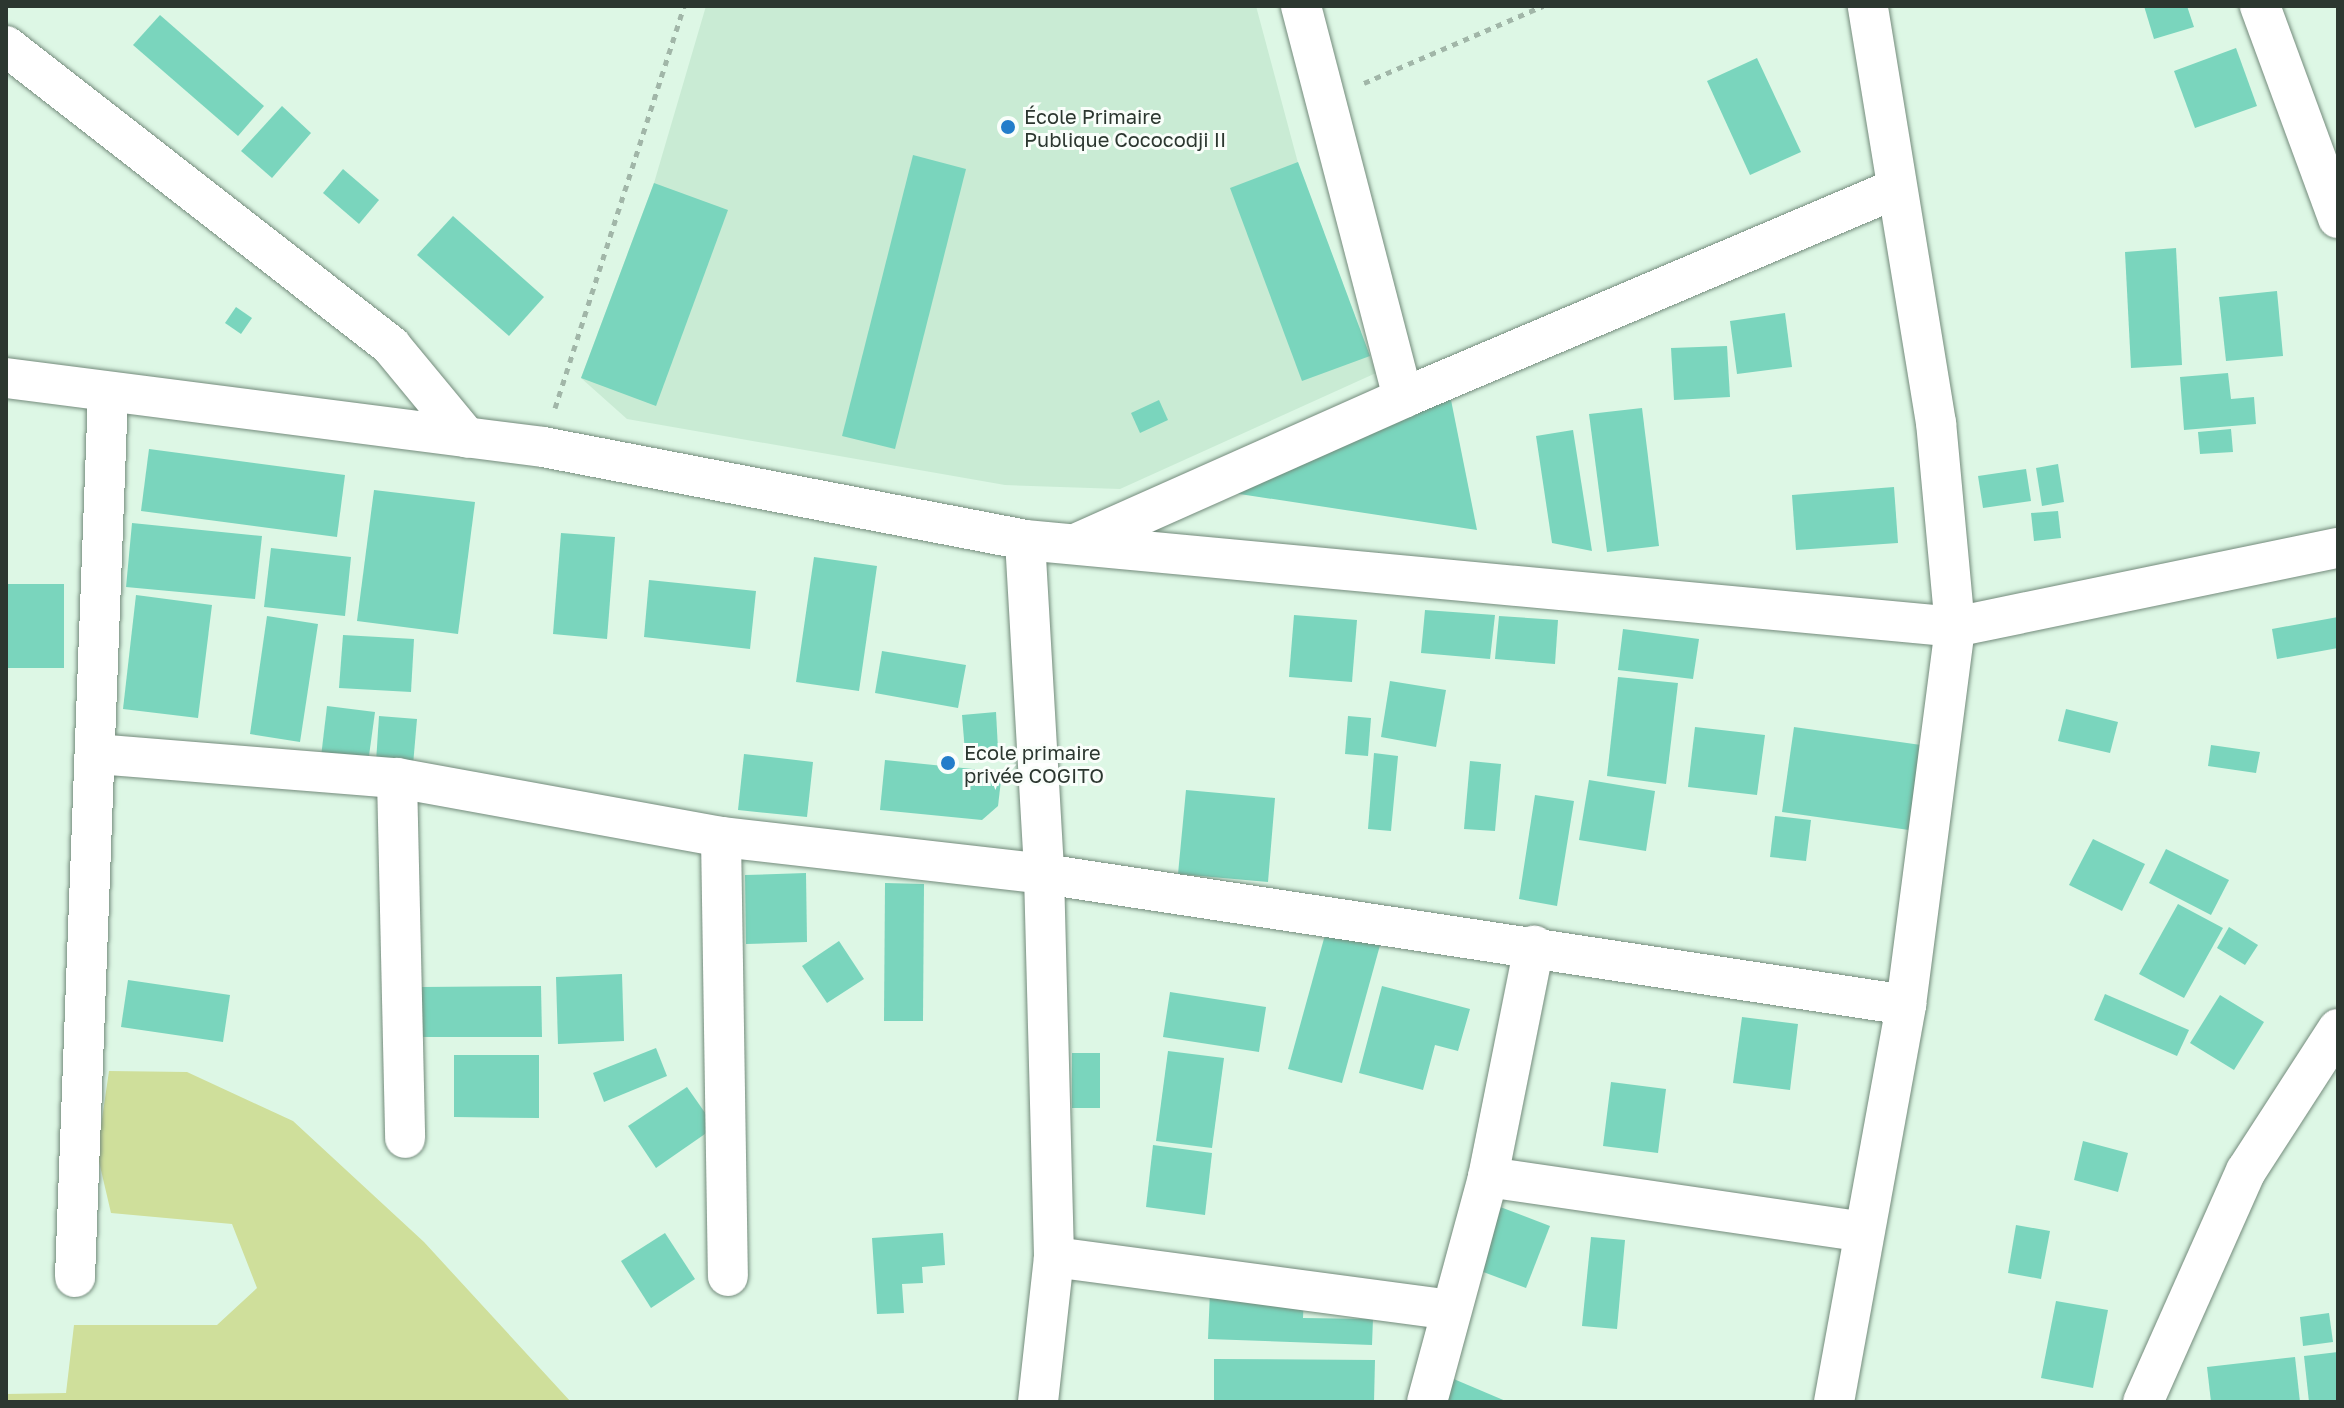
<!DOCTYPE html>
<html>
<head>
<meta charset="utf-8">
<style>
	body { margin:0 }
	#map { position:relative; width:2344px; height:1408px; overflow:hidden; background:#ddf7e5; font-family:"Golos Text",sans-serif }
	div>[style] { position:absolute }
	.built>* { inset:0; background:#c9ebd4 }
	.green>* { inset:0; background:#cfdf9b }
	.building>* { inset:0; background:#7ad5bd }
	.path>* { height:5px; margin-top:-2.5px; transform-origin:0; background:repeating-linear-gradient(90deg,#a1b6a8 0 6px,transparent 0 12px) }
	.roads { filter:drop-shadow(0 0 2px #748b7c) drop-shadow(0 0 2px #748b7c) }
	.minor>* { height:40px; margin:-20px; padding:0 20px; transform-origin:20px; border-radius:20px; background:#fff }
	.dots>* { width:22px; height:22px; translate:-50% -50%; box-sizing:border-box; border:4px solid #f9fefa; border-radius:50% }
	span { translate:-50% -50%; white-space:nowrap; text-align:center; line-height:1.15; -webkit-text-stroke:6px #f9fefa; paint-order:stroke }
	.poi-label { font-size:20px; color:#2c3730 }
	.left { translate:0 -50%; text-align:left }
	.frame { position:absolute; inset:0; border:8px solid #2c3730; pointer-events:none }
</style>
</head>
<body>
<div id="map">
	<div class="built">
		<i style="clip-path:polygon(706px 6px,1256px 6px,1298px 163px,1376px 373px,1120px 489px,1005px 485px,627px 419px,581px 378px,654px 183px)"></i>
	</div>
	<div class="green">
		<i style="clip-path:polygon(109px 1071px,187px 1072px,293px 1121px,424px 1242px,571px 1402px,6px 1402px,6px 1394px,66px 1393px,74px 1325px,217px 1325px,257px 1288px,232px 1224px,111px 1213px,97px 1153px)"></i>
	</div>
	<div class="building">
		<i style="clip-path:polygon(2144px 6px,2187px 6px,2194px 27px,2154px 39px)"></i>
		<i style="clip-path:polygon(160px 15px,264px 106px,238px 136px,133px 45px)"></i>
		<i style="clip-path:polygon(2236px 48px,2257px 106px,2195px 128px,2174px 71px)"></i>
		<i style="clip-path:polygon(1757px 58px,1801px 152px,1750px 175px,1707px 81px)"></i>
		<i style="clip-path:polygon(282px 106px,311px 133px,272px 178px,241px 151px)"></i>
		<i style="clip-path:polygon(913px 155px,966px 169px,895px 449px,842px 436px)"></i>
		<i style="clip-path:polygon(1298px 162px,1370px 356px,1302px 381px,1230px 188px)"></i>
		<i style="clip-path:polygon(343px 169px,379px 200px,359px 224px,323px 193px)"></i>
		<i style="clip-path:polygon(654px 183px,728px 210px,656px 406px,581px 378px)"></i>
		<i style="clip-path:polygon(453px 216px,544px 297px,509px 336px,417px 255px)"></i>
		<i style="clip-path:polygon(2176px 248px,2182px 365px,2131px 368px,2125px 252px)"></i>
		<i style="clip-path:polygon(2277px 291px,2283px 356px,2226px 361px,2219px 297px)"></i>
		<i style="clip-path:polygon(236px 307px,252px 318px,241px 334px,225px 323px)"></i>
		<i style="clip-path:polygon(1785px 313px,1792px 367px,1737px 374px,1730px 321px)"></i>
		<i style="clip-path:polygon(1727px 346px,1730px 397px,1674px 400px,1671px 348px)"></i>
		<i style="clip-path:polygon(2228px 373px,2231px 399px,2254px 397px,2256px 424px,2184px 430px,2180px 377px)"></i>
		<i style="clip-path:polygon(1448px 385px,1477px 530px,1233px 493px)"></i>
		<i style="clip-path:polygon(1159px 400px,1168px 420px,1140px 433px,1131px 413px)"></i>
		<i style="clip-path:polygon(1642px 408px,1659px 546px,1607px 552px,1589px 414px)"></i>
		<i style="clip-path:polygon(2231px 429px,2233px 452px,2200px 454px,2198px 432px)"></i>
		<i style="clip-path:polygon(1573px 430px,1592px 551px,1552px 543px,1536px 436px)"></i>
		<i style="clip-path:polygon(149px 449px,345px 475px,337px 537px,141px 511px)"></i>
		<i style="clip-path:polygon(2058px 464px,2064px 502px,2042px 506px,2036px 468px)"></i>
		<i style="clip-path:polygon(2026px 469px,2031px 501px,1983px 508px,1978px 476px)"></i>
		<i style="clip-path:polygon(1894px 487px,1898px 543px,1796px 550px,1792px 495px)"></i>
		<i style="clip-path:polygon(374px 490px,475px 502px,458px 634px,357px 621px)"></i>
		<i style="clip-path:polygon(2058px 511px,2061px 538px,2034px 541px,2031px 513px)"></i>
		<i style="clip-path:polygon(132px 523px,262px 536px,255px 599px,126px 587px)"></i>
		<i style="clip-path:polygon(561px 533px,615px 537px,607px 639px,553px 634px)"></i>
		<i style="clip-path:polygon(271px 548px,351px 557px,345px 616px,264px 607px)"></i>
		<i style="clip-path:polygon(814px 557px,877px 566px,859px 691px,796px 682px)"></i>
		<i style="clip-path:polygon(649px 580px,756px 591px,750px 649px,644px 637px)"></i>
		<i style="clip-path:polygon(6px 584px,64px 584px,64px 668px,6px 668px)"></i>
		<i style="clip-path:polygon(136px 595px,212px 605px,198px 718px,123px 709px)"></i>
		<i style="clip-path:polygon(1425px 610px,1495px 615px,1490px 659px,1421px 653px)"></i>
		<i style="clip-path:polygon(1294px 615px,1357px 620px,1352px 682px,1289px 677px)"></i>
		<i style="clip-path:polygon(267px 616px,318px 624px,300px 742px,250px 734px)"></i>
		<i style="clip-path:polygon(1499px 616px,1558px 620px,1555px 664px,1495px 659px)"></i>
		<i style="clip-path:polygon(2338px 617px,2338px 648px,2277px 659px,2272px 629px)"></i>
		<i style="clip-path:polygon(1623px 629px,1699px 639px,1693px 679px,1618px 670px)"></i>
		<i style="clip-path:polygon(343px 635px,414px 639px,411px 692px,339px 688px)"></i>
		<i style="clip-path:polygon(882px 651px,966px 665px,958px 708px,875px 693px)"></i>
		<i style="clip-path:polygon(1618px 677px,1678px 683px,1666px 784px,1607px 776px)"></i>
		<i style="clip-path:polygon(1390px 681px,1446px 690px,1436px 747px,1381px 737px)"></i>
		<i style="clip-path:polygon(327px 706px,375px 712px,368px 763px,321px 757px)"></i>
		<i style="clip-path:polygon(2066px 709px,2118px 722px,2110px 753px,2058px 741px)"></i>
		<i style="clip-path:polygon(996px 712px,998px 749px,965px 752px,962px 715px)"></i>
		<i style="clip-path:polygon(379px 716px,417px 719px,413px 765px,376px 762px)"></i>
		<i style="clip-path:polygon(1348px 716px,1371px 718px,1368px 756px,1345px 754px)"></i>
		<i style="clip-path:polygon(1695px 727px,1765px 735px,1757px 795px,1688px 787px)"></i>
		<i style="clip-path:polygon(1794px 727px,1921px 745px,1909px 830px,1782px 812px)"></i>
		<i style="clip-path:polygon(2211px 745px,2260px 752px,2256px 773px,2208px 766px)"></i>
		<i style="clip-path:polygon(1374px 753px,1398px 756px,1391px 831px,1368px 829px)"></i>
		<i style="clip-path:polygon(744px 754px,813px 762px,807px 817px,738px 810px)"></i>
		<i style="clip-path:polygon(885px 760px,1002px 772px,998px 806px,982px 820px,880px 810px)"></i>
		<i style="clip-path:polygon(1470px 761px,1501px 764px,1495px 831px,1464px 829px)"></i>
		<i style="clip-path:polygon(1589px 780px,1655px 791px,1646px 851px,1579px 840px)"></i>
		<i style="clip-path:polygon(1186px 790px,1275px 798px,1268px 882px,1178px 874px)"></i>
		<i style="clip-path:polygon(1535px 795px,1574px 801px,1557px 906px,1519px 899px)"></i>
		<i style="clip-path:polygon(1775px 816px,1811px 820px,1806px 861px,1770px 857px)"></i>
		<i style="clip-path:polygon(2093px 839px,2145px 864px,2122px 911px,2069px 885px)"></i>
		<i style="clip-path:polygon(2166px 849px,2229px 880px,2211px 915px,2149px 883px)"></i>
		<i style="clip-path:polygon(806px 873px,807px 942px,746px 944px,745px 875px)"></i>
		<i style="clip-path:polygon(885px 883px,924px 884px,923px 1021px,884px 1021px)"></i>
		<i style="clip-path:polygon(2178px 904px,2223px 928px,2184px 998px,2139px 974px)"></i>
		<i style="clip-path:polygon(1328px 924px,1382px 938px,1342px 1083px,1288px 1069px)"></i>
		<i style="clip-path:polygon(2229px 927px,2258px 945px,2245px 965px,2217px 948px)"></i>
		<i style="clip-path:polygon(839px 941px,864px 979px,827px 1003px,802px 966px)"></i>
		<i style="clip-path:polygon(622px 974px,624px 1041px,558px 1044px,556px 977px)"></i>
		<i style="clip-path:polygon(128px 980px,230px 995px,223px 1042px,121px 1027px)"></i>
		<i style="clip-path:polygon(541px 986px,542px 1037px,421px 1037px,421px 987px)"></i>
		<i style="clip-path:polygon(1382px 986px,1470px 1009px,1458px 1051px,1435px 1045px,1423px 1090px,1359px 1073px)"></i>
		<i style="clip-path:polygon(1170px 992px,1266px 1007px,1259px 1052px,1163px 1037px)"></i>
		<i style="clip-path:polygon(2105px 994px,2189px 1030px,2177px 1056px,2094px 1020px)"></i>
		<i style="clip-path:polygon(2220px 995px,2264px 1022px,2234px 1070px,2190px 1043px)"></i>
		<i style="clip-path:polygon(1742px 1017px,1798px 1024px,1790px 1090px,1733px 1083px)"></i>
		<i style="clip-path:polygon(656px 1048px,667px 1076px,604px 1102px,593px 1073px)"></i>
		<i style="clip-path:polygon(1168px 1051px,1224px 1058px,1212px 1148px,1156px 1141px)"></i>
		<i style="clip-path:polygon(1072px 1053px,1100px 1053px,1100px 1108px,1072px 1108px)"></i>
		<i style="clip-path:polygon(454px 1055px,539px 1055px,539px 1118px,454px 1117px)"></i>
		<i style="clip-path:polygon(1611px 1082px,1666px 1089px,1658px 1153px,1603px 1146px)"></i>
		<i style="clip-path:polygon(687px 1087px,715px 1127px,656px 1168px,628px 1126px)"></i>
		<i style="clip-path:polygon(2083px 1141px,2128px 1153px,2118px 1192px,2074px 1180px)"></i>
		<i style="clip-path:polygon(1153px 1145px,1212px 1153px,1205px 1215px,1146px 1207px)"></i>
		<i style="clip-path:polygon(1495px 1205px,1550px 1226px,1526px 1288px,1470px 1267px)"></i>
		<i style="clip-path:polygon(2016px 1225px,2050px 1231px,2041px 1279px,2008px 1273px)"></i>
		<i style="clip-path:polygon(665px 1233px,695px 1279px,651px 1308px,621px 1261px)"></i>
		<i style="clip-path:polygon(943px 1233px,945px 1265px,922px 1267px,923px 1283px,902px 1284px,904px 1313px,877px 1314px,872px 1238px)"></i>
		<i style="clip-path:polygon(1591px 1237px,1625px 1240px,1617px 1329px,1582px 1326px)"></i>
		<i style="clip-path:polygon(1210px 1291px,1304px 1294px,1303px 1318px,1373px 1319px,1372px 1345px,1208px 1339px)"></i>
		<i style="clip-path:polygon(2056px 1301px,2108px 1310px,2093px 1388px,2041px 1378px)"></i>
		<i style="clip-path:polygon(2329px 1313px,2333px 1342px,2303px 1346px,2300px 1317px)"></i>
		<i style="clip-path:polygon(2338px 1352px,2338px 1402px,2309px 1402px,2304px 1356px)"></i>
		<i style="clip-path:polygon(2295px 1357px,2300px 1402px,2211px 1402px,2207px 1367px)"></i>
		<i style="clip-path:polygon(1214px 1359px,1375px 1360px,1374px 1402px,1214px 1402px)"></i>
		<i style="clip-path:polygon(1449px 1377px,1508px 1402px,1438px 1402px)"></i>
	</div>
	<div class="path">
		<i style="left:1364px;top:83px;width:195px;rotate:-23.3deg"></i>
		<i style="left:555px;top:408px;width:422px;rotate:-72.2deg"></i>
	</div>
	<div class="roads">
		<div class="minor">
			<i style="left:1301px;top:6px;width:405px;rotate:75.4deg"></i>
			<i style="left:2260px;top:6px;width:226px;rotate:69.8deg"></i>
			<i style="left:6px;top:46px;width:488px;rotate:37.9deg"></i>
			<i style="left:391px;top:346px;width:119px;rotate:50.4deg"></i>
			<i style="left:6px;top:378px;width:541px;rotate:7.32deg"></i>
			<i style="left:543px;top:447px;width:491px;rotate:10.9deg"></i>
			<i style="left:1025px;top:540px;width:934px;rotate:5.34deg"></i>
			<i style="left:1955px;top:627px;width:391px;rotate:-11.7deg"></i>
			<i style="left:1025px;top:540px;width:335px;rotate:86.7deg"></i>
			<i style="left:1044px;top:874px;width:383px;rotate:88.5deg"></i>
			<i style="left:1054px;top:1257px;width:146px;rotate:96.3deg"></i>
			<i style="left:1080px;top:542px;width:354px;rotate:-24deg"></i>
			<i style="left:1403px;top:398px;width:535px;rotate:-23.02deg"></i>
			<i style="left:96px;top:754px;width:302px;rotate:4.6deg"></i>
			<i style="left:397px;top:778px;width:329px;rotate:10.3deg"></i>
			<i style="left:721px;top:837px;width:325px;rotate:6.5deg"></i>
			<i style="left:1044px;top:874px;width:872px;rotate:8.64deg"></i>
			<i style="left:397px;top:778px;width:360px;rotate:88.7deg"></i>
			<i style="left:721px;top:837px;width:439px;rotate:89.1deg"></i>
			<i style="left:1488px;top:1177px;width:380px;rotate:8.3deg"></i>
			<i style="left:1054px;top:1257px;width:400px;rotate:7.6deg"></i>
			<i style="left:75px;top:1277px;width:883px;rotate:-87.86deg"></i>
			<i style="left:1427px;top:1402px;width:233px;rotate:-74.8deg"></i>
			<i style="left:1488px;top:1177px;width:236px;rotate:-78.7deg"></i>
			<i style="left:1834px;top:1402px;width:403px;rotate:-79.7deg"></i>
			<i style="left:1906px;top:1005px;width:381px;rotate:-82.6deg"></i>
			<i style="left:1955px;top:627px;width:205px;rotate:-95.3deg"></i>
			<i style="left:1936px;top:423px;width:423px;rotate:-99.3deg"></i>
			<i style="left:2143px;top:1402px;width:253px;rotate:-66deg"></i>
			<i style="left:2246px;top:1171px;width:169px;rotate:-57.1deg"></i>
		</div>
	</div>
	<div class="dots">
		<i style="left:1008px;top:127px;background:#237dca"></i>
		<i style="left:948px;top:763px;background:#237dca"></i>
	</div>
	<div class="poi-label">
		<span class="left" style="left:1024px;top:128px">École Primaire<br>Publique Cococodji II</span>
		<span class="left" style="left:964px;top:764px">Ecole primaire<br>privée COGITO</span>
	</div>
	<div class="frame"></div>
</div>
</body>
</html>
